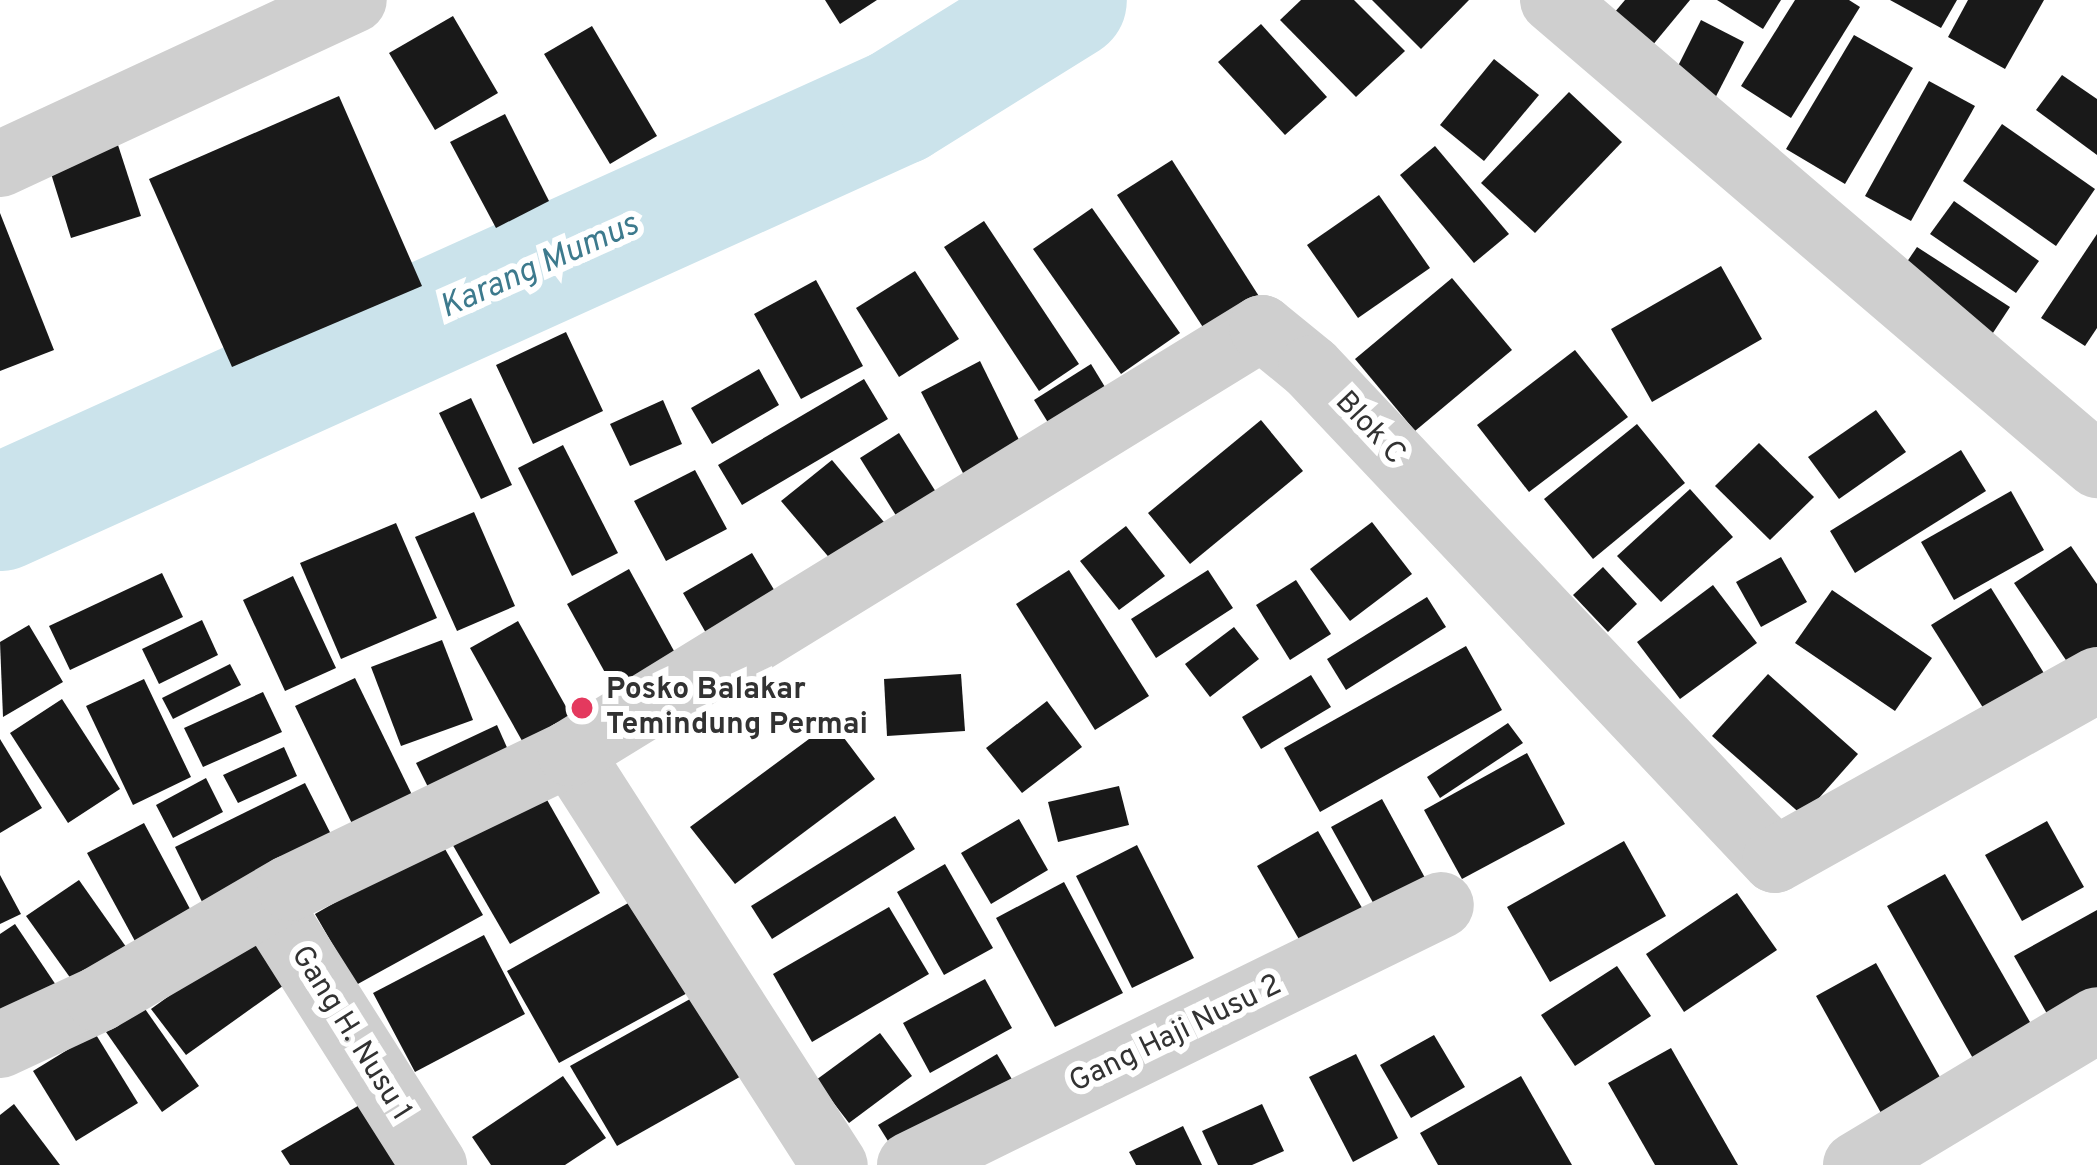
<!DOCTYPE html>
<html>
<head>
<meta charset="utf-8">
<style>
	body { margin:0 }
	#map { position:relative; width:2097px; height:1165px; overflow:hidden; background:#fff; font-family:Overpass,sans-serif }
	div>[style] { position:absolute }
	.river>* { height:117px; margin:-58.5px; padding:0 58.5px; transform-origin:58.5px; border-radius:58.5px; background:#cbe3eb }
	.building>* { inset:0; background:#191919 }
	.minor>* { height:66px; margin:-33px; padding:0 33px; transform-origin:33px; border-radius:33px; background:#cfcfcf }
	.dots>* { width:33px; height:33px; translate:-50% -50%; box-sizing:border-box; border:6px solid #fff; border-radius:50% }
	span { translate:-50% -50%; white-space:nowrap; text-align:center; line-height:1.15; -webkit-text-stroke:12px #fff; paint-order:stroke }
	.street-label { font-size:30px; color:#323232 }
	.poi-label { font-size:30px; color:#323232; font-weight:700 }
	.left { translate:0 -50%; text-align:left }
	.water-label { font-size:33px; color:#3d7a8d; font-style:italic }
</style>
</head>
<body>
<div id="map">
	<div class="river">
		<i style="left:0;top:512px;width:986px;rotate:-24.33deg"></i>
		<i style="left:898px;top:106px;width:200px;rotate:-31.9deg"></i>
	</div>
	<div class="building">
		<i style="clip-path:polygon(825px 0,877px 0,840px 24px)"></i>
		<i style="clip-path:polygon(1301px 0,1354px 0,1405px 51px,1356px 97px,1280px 20px)"></i>
		<i style="clip-path:polygon(1372px 0,1469px 0,1421px 49px)"></i>
		<i style="clip-path:polygon(1625px 0,1690px 0,1642px 58px,1603px 26px)"></i>
		<i style="clip-path:polygon(1717px 0,1781px 0,1763px 29px)"></i>
		<i style="clip-path:polygon(1795px 0,1849px 0,1860px 7px,1791px 118px,1741px 86px)"></i>
		<i style="clip-path:polygon(1890px 0,1957px 0,1941px 28px)"></i>
		<i style="clip-path:polygon(1968px 0,2044px 0,2005px 69px,1948px 37px)"></i>
		<i style="clip-path:polygon(453px 16px,498px 93px,435px 130px,389px 53px)"></i>
		<i style="clip-path:polygon(1701px 20px,1744px 42px,1711px 106px,1669px 84px)"></i>
		<i style="clip-path:polygon(1261px 24px,1327px 97px,1285px 135px,1218px 62px)"></i>
		<i style="clip-path:polygon(592px 26px,657px 136px,610px 164px,544px 54px)"></i>
		<i style="clip-path:polygon(1854px 35px,1913px 68px,1845px 184px,1786px 149px)"></i>
		<i style="clip-path:polygon(1494px 59px,1539px 95px,1484px 161px,1440px 125px)"></i>
		<i style="clip-path:polygon(2062px 75px,2097px 99px,2097px 155px,2036px 110px)"></i>
		<i style="clip-path:polygon(1929px 81px,1975px 106px,1911px 221px,1865px 196px)"></i>
		<i style="clip-path:polygon(1569px 92px,1622px 142px,1535px 233px,1481px 183px)"></i>
		<i style="clip-path:polygon(339px 96px,422px 286px,232px 367px,149px 179px)"></i>
		<i style="clip-path:polygon(505px 114px,549px 201px,496px 228px,450px 142px)"></i>
		<i style="clip-path:polygon(2002px 124px,2095px 189px,2056px 246px,1963px 181px)"></i>
		<i style="clip-path:polygon(118px 145px,141px 216px,71px 238px,49px 167px)"></i>
		<i style="clip-path:polygon(1435px 146px,1509px 234px,1474px 263px,1400px 175px)"></i>
		<i style="clip-path:polygon(1172px 160px,1262px 301px,1208px 335px,1117px 195px)"></i>
		<i style="clip-path:polygon(1379px 195px,1430px 268px,1358px 318px,1307px 245px)"></i>
		<i style="clip-path:polygon(1954px 201px,2039px 261px,2016px 293px,1930px 234px)"></i>
		<i style="clip-path:polygon(1092px 208px,1180px 333px,1121px 374px,1033px 249px)"></i>
		<i style="clip-path:polygon(0 213px,54px 350px,0 371px)"></i>
		<i style="clip-path:polygon(984px 221px,1079px 364px,1039px 391px,944px 247px)"></i>
		<i style="clip-path:polygon(2097px 234px,2097px 328px,2085px 346px,2041px 318px)"></i>
		<i style="clip-path:polygon(1917px 247px,2010px 307px,1987px 342px,1894px 281px)"></i>
		<i style="clip-path:polygon(1721px 266px,1762px 339px,1652px 402px,1611px 329px)"></i>
		<i style="clip-path:polygon(915px 271px,959px 339px,899px 377px,856px 308px)"></i>
		<i style="clip-path:polygon(1452px 278px,1512px 350px,1415px 431px,1355px 359px)"></i>
		<i style="clip-path:polygon(816px 280px,863px 366px,801px 399px,754px 314px)"></i>
		<i style="clip-path:polygon(566px 332px,603px 411px,533px 444px,496px 365px)"></i>
		<i style="clip-path:polygon(1575px 350px,1628px 417px,1529px 492px,1477px 425px)"></i>
		<i style="clip-path:polygon(980px 361px,1023px 448px,965px 477px,921px 392px)"></i>
		<i style="clip-path:polygon(1091px 364px,1108px 392px,1052px 429px,1034px 400px)"></i>
		<i style="clip-path:polygon(759px 369px,779px 405px,712px 444px,691px 408px)"></i>
		<i style="clip-path:polygon(864px 379px,888px 419px,742px 505px,718px 465px)"></i>
		<i style="clip-path:polygon(471px 398px,512px 485px,481px 499px,439px 413px)"></i>
		<i style="clip-path:polygon(663px 400px,682px 444px,630px 466px,610px 424px)"></i>
		<i style="clip-path:polygon(1876px 410px,1906px 452px,1839px 499px,1808px 457px)"></i>
		<i style="clip-path:polygon(1261px 420px,1303px 471px,1190px 564px,1148px 513px)"></i>
		<i style="clip-path:polygon(1637px 424px,1685px 483px,1593px 559px,1544px 499px)"></i>
		<i style="clip-path:polygon(899px 433px,946px 508px,907px 533px,860px 458px)"></i>
		<i style="clip-path:polygon(1759px 443px,1814px 497px,1770px 540px,1715px 486px)"></i>
		<i style="clip-path:polygon(563px 445px,618px 553px,572px 576px,518px 468px)"></i>
		<i style="clip-path:polygon(1961px 450px,1986px 491px,1855px 573px,1830px 531px)"></i>
		<i style="clip-path:polygon(832px 460px,894px 534px,844px 575px,781px 501px)"></i>
		<i style="clip-path:polygon(695px 470px,727px 529px,666px 561px,634px 501px)"></i>
		<i style="clip-path:polygon(1690px 489px,1733px 537px,1661px 602px,1617px 556px)"></i>
		<i style="clip-path:polygon(2011px 491px,2044px 550px,1954px 600px,1921px 542px)"></i>
		<i style="clip-path:polygon(474px 512px,515px 606px,457px 631px,415px 537px)"></i>
		<i style="clip-path:polygon(1372px 522px,1412px 574px,1350px 621px,1310px 569px)"></i>
		<i style="clip-path:polygon(396px 523px,437px 618px,341px 659px,300px 563px)"></i>
		<i style="clip-path:polygon(1126px 526px,1165px 576px,1119px 610px,1080px 561px)"></i>
		<i style="clip-path:polygon(2071px 546px,2097px 584px,2097px 657px,2074px 672px,2014px 583px)"></i>
		<i style="clip-path:polygon(752px 553px,776px 593px,706px 633px,683px 593px)"></i>
		<i style="clip-path:polygon(1781px 557px,1807px 602px,1761px 627px,1736px 582px)"></i>
		<i style="clip-path:polygon(1603px 567px,1637px 604px,1608px 632px,1573px 595px)"></i>
		<i style="clip-path:polygon(629px 569px,685px 671px,623px 705px,567px 604px)"></i>
		<i style="clip-path:polygon(1069px 570px,1149px 696px,1095px 730px,1016px 604px)"></i>
		<i style="clip-path:polygon(1208px 570px,1233px 608px,1156px 658px,1131px 619px)"></i>
		<i style="clip-path:polygon(162px 573px,183px 617px,70px 670px,49px 626px)"></i>
		<i style="clip-path:polygon(293px 576px,336px 668px,285px 691px,243px 600px)"></i>
		<i style="clip-path:polygon(1296px 580px,1331px 634px,1290px 660px,1256px 605px)"></i>
		<i style="clip-path:polygon(1713px 585px,1757px 643px,1680px 699px,1637px 642px)"></i>
		<i style="clip-path:polygon(1991px 588px,2047px 678px,1987px 714px,1931px 625px)"></i>
		<i style="clip-path:polygon(1832px 590px,1932px 658px,1895px 711px,1795px 643px)"></i>
		<i style="clip-path:polygon(1427px 597px,1446px 627px,1346px 690px,1327px 659px)"></i>
		<i style="clip-path:polygon(202px 620px,218px 655px,159px 684px,142px 649px)"></i>
		<i style="clip-path:polygon(518px 621px,574px 721px,526px 748px,470px 648px)"></i>
		<i style="clip-path:polygon(29px 625px,63px 682px,3px 717px,0 642px)"></i>
		<i style="clip-path:polygon(1234px 627px,1259px 659px,1210px 697px,1185px 664px)"></i>
		<i style="clip-path:polygon(442px 640px,473px 720px,401px 746px,371px 667px)"></i>
		<i style="clip-path:polygon(1466px 646px,1502px 710px,1320px 812px,1284px 748px)"></i>
		<i style="clip-path:polygon(230px 664px,241px 685px,173px 719px,162px 698px)"></i>
		<i style="clip-path:polygon(961px 674px,965px 731px,887px 736px,884px 679px)"></i>
		<i style="clip-path:polygon(1768px 674px,1858px 754px,1803px 816px,1712px 736px)"></i>
		<i style="clip-path:polygon(1311px 675px,1331px 707px,1261px 749px,1242px 717px)"></i>
		<i style="clip-path:polygon(355px 678px,417px 805px,357px 834px,295px 706px)"></i>
		<i style="clip-path:polygon(144px 679px,191px 777px,133px 805px,86px 706px)"></i>
		<i style="clip-path:polygon(263px 692px,282px 732px,203px 767px,184px 728px)"></i>
		<i style="clip-path:polygon(62px 699px,120px 789px,68px 823px,10px 733px)"></i>
		<i style="clip-path:polygon(1047px 701px,1082px 747px,1022px 793px,986px 748px)"></i>
		<i style="clip-path:polygon(832px 722px,875px 779px,735px 884px,690px 827px)"></i>
		<i style="clip-path:polygon(1508px 723px,1523px 743px,1440px 798px,1427px 777px)"></i>
		<i style="clip-path:polygon(497px 725px,513px 761px,434px 799px,416px 763px)"></i>
		<i style="clip-path:polygon(0 739px,42px 808px,0 833px)"></i>
		<i style="clip-path:polygon(284px 747px,297px 776px,238px 803px,223px 775px)"></i>
		<i style="clip-path:polygon(1527px 753px,1565px 824px,1462px 879px,1424px 810px)"></i>
		<i style="clip-path:polygon(206px 778px,223px 812px,173px 838px,156px 805px)"></i>
		<i style="clip-path:polygon(305px 783px,339px 850px,208px 914px,175px 847px)"></i>
		<i style="clip-path:polygon(1119px 786px,1129px 825px,1058px 842px,1048px 802px)"></i>
		<i style="clip-path:polygon(542px 791px,600px 893px,510px 944px,451px 842px)"></i>
		<i style="clip-path:polygon(1382px 799px,1436px 898px,1386px 926px,1331px 827px)"></i>
		<i style="clip-path:polygon(895px 816px,915px 849px,772px 939px,751px 906px)"></i>
		<i style="clip-path:polygon(1019px 819px,1048px 870px,991px 904px,961px 853px)"></i>
		<i style="clip-path:polygon(2047px 821px,2084px 887px,2022px 921px,1985px 855px)"></i>
		<i style="clip-path:polygon(144px 823px,204px 935px,148px 965px,87px 853px)"></i>
		<i style="clip-path:polygon(1318px 831px,1369px 920px,1308px 955px,1257px 866px)"></i>
		<i style="clip-path:polygon(1624px 841px,1666px 916px,1550px 982px,1507px 907px)"></i>
		<i style="clip-path:polygon(441px 842px,483px 915px,356px 985px,315px 914px)"></i>
		<i style="clip-path:polygon(1137px 845px,1194px 958px,1132px 988px,1076px 876px)"></i>
		<i style="clip-path:polygon(945px 864px,993px 948px,944px 975px,897px 892px)"></i>
		<i style="clip-path:polygon(1945px 874px,2034px 1029px,1975px 1062px,1887px 906px)"></i>
		<i style="clip-path:polygon(0 875px,21px 914px,0 924px)"></i>
		<i style="clip-path:polygon(79px 880px,136px 961px,84px 997px,26px 916px)"></i>
		<i style="clip-path:polygon(1064px 882px,1123px 993px,1055px 1027px,996px 918px)"></i>
		<i style="clip-path:polygon(1737px 893px,1777px 950px,1684px 1012px,1646px 954px)"></i>
		<i style="clip-path:polygon(639px 897px,691px 991px,559px 1063px,507px 971px)"></i>
		<i style="clip-path:polygon(889px 907px,929px 974px,812px 1042px,773px 974px)"></i>
		<i style="clip-path:polygon(2097px 910px,2097px 992px,2050px 1019px,2014px 956px)"></i>
		<i style="clip-path:polygon(15px 924px,64px 997px,0 1024px,0 934px)"></i>
		<i style="clip-path:polygon(260px 930px,294px 978px,186px 1055px,151px 1009px)"></i>
		<i style="clip-path:polygon(484px 935px,525px 1014px,415px 1072px,373px 993px)"></i>
		<i style="clip-path:polygon(1876px 963px,1941px 1079px,1881px 1113px,1816px 996px)"></i>
		<i style="clip-path:polygon(1617px 966px,1651px 1016px,1575px 1066px,1541px 1015px)"></i>
		<i style="clip-path:polygon(985px 979px,1012px 1028px,930px 1073px,903px 1023px)"></i>
		<i style="clip-path:polygon(699px 994px,745px 1074px,617px 1146px,570px 1066px)"></i>
		<i style="clip-path:polygon(143px 1006px,199px 1086px,162px 1112px,106px 1032px)"></i>
		<i style="clip-path:polygon(95px 1033px,138px 1103px,76px 1141px,33px 1071px)"></i>
		<i style="clip-path:polygon(880px 1033px,912px 1076px,849px 1123px,816px 1080px)"></i>
		<i style="clip-path:polygon(1434px 1035px,1465px 1087px,1411px 1118px,1380px 1065px)"></i>
		<i style="clip-path:polygon(1671px 1048px,1738px 1165px,1655px 1165px,1608px 1083px)"></i>
		<i style="clip-path:polygon(997px 1054px,1023px 1098px,903px 1165px,878px 1125px)"></i>
		<i style="clip-path:polygon(1356px 1054px,1398px 1138px,1353px 1162px,1309px 1077px)"></i>
		<i style="clip-path:polygon(563px 1076px,606px 1138px,565px 1165px,491px 1165px,472px 1137px)"></i>
		<i style="clip-path:polygon(1521px 1076px,1572px 1165px,1438px 1165px,1420px 1133px)"></i>
		<i style="clip-path:polygon(368px 1100px,407px 1165px,290px 1165px,281px 1151px)"></i>
		<i style="clip-path:polygon(14px 1104px,60px 1165px,0 1165px,0 1115px)"></i>
		<i style="clip-path:polygon(1262px 1104px,1284px 1151px,1252px 1165px,1218px 1165px,1202px 1131px)"></i>
		<i style="clip-path:polygon(1183px 1126px,1202px 1165px,1136px 1165px,1129px 1152px)"></i>
	</div>
	<div class="minor">
		<i style="left:1553px;top:0;width:716px;rotate:40.52deg"></i>
		<i style="left:0;top:164px;width:390px;rotate:-24.9deg"></i>
		<i style="left:570px;top:753px;width:490px;rotate:57.3deg"></i>
		<i style="left:267px;top:902px;width:312px;rotate:57.6deg"></i>
		<i style="left:0;top:1045px;width:109px;rotate:-24.9deg"></i>
		<i style="left:99px;top:999px;width:221px;rotate:-30.2deg"></i>
		<i style="left:290px;top:888px;width:311px;rotate:-25.7deg"></i>
		<i style="left:570px;top:753px;width:812px;rotate:-31.56deg"></i>
		<i style="left:1262px;top:328px;width:63px;rotate:39.2deg"></i>
		<i style="left:1311px;top:368px;width:676px;rotate:46.68deg"></i>
		<i style="left:1775px;top:860px;width:369px;rotate:-29.2deg"></i>
		<i style="left:910px;top:1165px;width:591px;rotate:-26.09deg"></i>
		<i style="left:1856px;top:1165px;width:281px;rotate:-31deg"></i>
	</div>
	<div class="dots">
		<i style="left:582px;top:708px;background:#e4395e"></i>
	</div>
	<div class="street-label">
		<span style="left:1369px;top:429px;rotate:47deg">Blok C</span>
		<span style="left:350px;top:1034px;rotate:58deg">Gang H. Nusu 1</span>
		<span style="left:1176px;top:1035px;rotate:-26deg">Gang Haji Nusu 2</span>
	</div>
	<div class="poi-label">
		<span class="left" style="left:606px;top:708px">Posko Balakar<br>Temindung Permai</span>
	</div>
	<div class="water-label">
		<span style="left:540px;top:268px;rotate:-24deg">Karang Mumus</span>
	</div>
</div>
</body>
</html>
